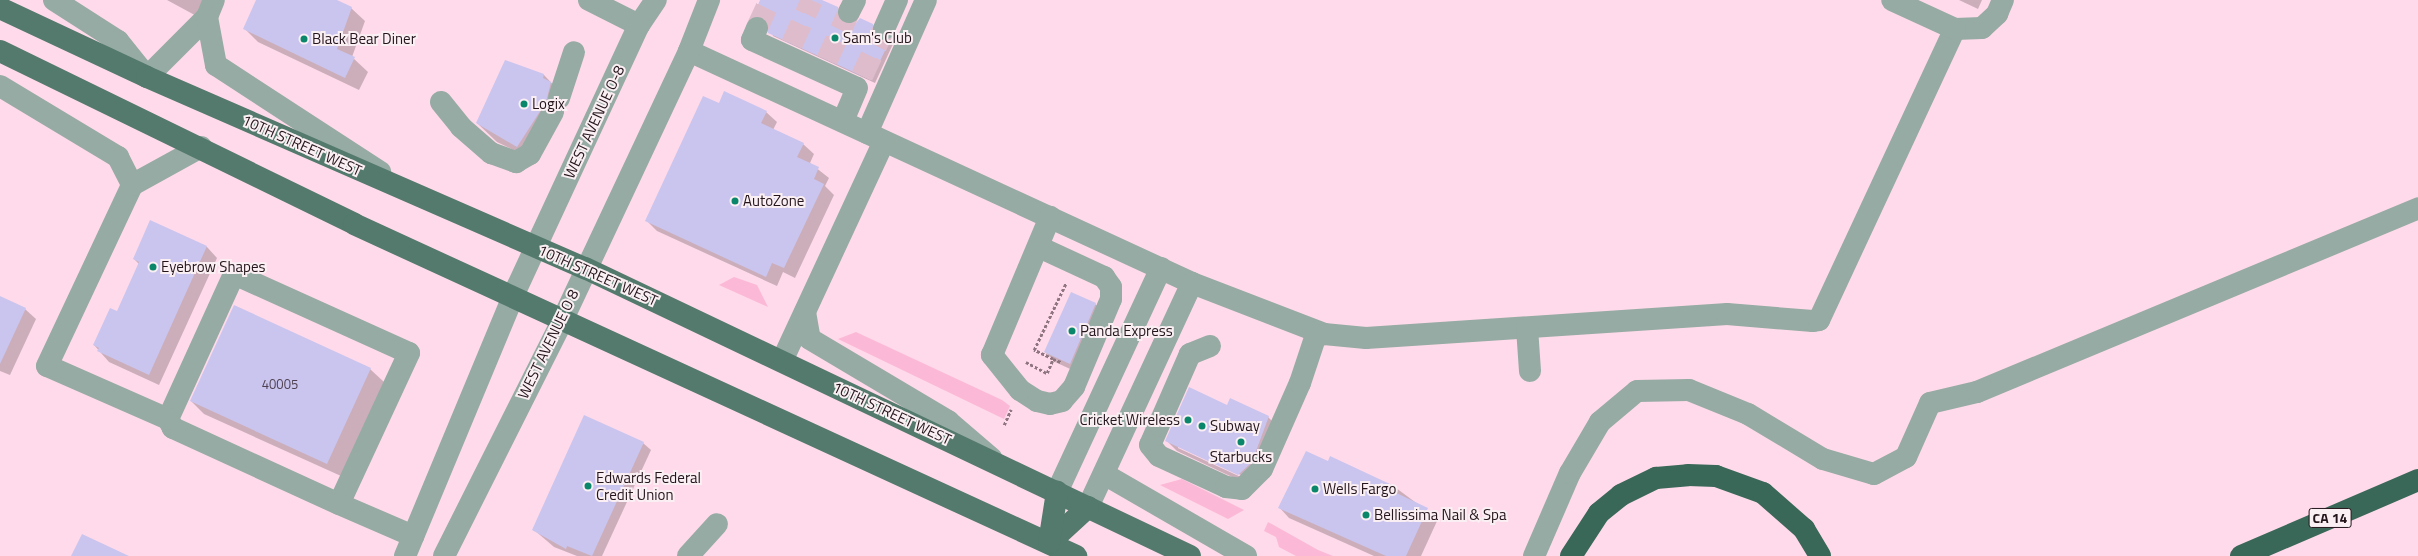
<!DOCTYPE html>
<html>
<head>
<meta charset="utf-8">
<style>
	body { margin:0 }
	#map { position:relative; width:2418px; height:556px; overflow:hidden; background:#ffdaea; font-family:"Titillium Web",sans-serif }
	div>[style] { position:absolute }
	.green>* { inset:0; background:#fcb8d7 }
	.shadow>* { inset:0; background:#0003 }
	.building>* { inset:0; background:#cac5ee }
	.minor-tunnel>* { height:22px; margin-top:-11px; transform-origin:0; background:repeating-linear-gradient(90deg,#debccb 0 22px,transparent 0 33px) }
	.path>* { height:2.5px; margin-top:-1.25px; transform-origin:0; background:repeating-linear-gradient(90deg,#8f7580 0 3px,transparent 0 5px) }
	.minor>* { height:22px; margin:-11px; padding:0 11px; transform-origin:11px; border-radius:11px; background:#96aba3 }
	.major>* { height:22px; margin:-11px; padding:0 11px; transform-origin:11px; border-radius:11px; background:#537a6c }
	.highway>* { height:22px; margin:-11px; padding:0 11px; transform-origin:11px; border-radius:11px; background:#3a6858 }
	.dots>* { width:11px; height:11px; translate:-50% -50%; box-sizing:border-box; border:2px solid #faf0f4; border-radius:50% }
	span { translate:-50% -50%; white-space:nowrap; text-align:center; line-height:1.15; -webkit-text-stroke:4px #faf0f4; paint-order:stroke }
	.number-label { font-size:13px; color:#4e4050 }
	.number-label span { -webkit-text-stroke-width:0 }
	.shield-label span { padding:1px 3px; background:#faf0f4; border:1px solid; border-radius:3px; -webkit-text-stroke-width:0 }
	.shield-label { font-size:14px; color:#24141b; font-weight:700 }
	.poi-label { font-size:15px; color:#24141b }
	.left { translate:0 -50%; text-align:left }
	.right { translate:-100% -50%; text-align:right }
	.street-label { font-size:15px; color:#24141b }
</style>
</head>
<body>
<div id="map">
	<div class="green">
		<i style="clip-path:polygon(734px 277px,757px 285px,768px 307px,719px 285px)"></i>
		<i style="clip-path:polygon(856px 332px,1002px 400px,1010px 406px,1004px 419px,838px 339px)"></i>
		<i style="clip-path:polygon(1182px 479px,1244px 510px,1228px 519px,1160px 485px)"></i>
		<i style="clip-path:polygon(1268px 522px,1318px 550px,1333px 556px,1296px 556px,1279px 547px,1276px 537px,1264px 531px)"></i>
	</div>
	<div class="shadow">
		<i style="clip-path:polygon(167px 0,210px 0,202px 19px)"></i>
		<i style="clip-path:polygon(258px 0,335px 0,351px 8px,365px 21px,352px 57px,368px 72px,359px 90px,258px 42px,244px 28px)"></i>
		<i style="clip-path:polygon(762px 0,820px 0,841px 12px,843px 24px,872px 24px,879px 41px,893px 44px,875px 83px,773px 36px,768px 22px,754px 16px)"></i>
		<i style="clip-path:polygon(1959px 0,1982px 0,1978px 9px)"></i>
		<i style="clip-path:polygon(506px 61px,544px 75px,561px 93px,528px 157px,497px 142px,477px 123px)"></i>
		<i style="clip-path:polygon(719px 104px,766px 112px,777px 122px,773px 130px,803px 144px,814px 154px,810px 163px,829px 178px,825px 186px,834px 195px,795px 278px,783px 272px,777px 286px,657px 231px,646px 220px)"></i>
		<i style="clip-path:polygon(151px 222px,207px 247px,217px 258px,159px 385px,109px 362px,94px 345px,117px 313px,139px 264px,134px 259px)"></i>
		<i style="clip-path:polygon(0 297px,25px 309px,36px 319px,10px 375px,0 371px)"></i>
		<i style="clip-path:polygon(1095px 304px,1106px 314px,1081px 374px,1055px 362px,1045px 352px)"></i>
		<i style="clip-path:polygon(370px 369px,384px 382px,341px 476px,204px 414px,191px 401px)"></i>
		<i style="clip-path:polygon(evenodd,1227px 406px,1268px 417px,1279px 428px,1249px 485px,1177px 451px,1167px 441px,1227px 406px,1178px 446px,1243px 476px,1243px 478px,1178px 448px,1178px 446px)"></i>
		<i style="clip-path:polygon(643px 443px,651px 450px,602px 556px,577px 556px,554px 547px,533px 529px)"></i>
		<i style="clip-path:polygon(1328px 463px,1392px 485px,1438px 519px,1421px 556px,1374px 556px,1289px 518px,1279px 507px)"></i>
	</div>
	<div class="building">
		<i style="clip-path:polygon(256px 0,337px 0,352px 7px,337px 49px,355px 57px,345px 78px,243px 29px)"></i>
		<i style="clip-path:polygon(760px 0,822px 0,838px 7px,838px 19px,844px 23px,856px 23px,860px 18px,873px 24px,874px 37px,879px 41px,890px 40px,871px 80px,768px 33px,767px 20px,753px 17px)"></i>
		<i style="clip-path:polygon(505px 60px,544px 74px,543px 78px,551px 82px,546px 102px,517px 147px,476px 123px)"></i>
		<i style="clip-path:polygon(724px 91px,767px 111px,761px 123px,804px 143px,797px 157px,819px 167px,814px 179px,824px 184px,784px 268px,772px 263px,766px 277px,645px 221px,703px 96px,719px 103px)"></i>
		<i style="clip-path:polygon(150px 220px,207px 246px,149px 375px,97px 351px,99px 348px,93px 345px,110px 308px,117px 311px,139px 262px,133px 259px)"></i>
		<i style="clip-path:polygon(1071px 292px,1096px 303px,1070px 364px,1044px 352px)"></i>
		<i style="clip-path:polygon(0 296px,26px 308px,0 364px)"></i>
		<i style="clip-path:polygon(234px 305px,371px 368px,327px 464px,190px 401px)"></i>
		<i style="clip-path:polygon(1189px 387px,1227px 405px,1230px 398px,1269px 416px,1252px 462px,1238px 475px,1165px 441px)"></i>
		<i style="clip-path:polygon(584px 415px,644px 442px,592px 556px,567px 546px,566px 549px,532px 530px)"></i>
		<i style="clip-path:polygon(1306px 451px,1328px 461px,1330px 456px,1392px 485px,1390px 490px,1428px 508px,1406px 556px,1386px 556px,1278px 508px)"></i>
		<i style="clip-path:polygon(82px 534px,129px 556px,71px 556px)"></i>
	</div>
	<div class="minor-tunnel">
		<i style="left:757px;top:28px;width:31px;rotate:-65deg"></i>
		<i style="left:792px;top:44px;width:48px;rotate:-65.6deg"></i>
		<i style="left:827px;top:60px;width:53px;rotate:-65.4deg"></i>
		<i style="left:862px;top:76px;width:52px;rotate:-64.9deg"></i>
	</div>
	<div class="path">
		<i style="left:1053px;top:359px;width:21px;rotate:-155deg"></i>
		<i style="left:1034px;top:350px;width:74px;rotate:-64.5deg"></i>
		<i style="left:1026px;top:362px;width:24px;rotate:28deg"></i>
		<i style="left:1047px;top:373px;width:15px;rotate:-67deg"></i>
		<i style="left:1053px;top:359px;width:9px;rotate:21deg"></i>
		<i style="left:1004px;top:425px;width:17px;rotate:-66deg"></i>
	</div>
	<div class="minor">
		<i style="left:54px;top:0;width:76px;rotate:32.6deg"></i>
		<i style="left:118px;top:41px;width:46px;rotate:51.1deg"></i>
		<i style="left:147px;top:77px;width:85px;rotate:-45deg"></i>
		<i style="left:207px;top:17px;width:18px;rotate:-68deg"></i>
		<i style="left:589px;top:0;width:56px;rotate:26.6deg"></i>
		<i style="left:849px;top:12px;width:13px;rotate:-63deg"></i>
		<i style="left:207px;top:17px;width:49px;rotate:79.4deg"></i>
		<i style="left:216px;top:65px;width:196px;rotate:33.1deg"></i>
		<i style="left:757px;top:28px;width:13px;rotate:113deg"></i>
		<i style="left:752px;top:40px;width:115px;rotate:24.6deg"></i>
		<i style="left:857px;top:88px;width:36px;rotate:113deg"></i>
		<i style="left:884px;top:29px;width:32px;rotate:-66deg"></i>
		<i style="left:1955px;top:29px;width:27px;rotate:-2deg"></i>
		<i style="left:1982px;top:28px;width:21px;rotate:-43deg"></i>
		<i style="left:1997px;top:14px;width:15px;rotate:-67deg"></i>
		<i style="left:689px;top:51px;width:554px;rotate:24.76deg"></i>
		<i style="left:1192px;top:283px;width:142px;rotate:21.1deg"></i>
		<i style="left:1324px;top:334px;width:42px;rotate:5.4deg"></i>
		<i style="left:1366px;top:338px;width:362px;rotate:-3.8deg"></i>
		<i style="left:1727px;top:314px;width:86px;rotate:4.7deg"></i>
		<i style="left:1813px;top:321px;width:6px;rotate:-9deg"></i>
		<i style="left:1819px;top:320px;width:321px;rotate:-65deg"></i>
		<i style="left:1955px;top:29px;width:69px;rotate:-155.3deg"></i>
		<i style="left:0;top:86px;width:138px;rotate:31deg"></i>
		<i style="left:118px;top:157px;width:31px;rotate:63deg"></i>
		<i style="left:559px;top:98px;width:48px;rotate:-71.9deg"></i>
		<i style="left:441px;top:102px;width:32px;rotate:51deg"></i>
		<i style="left:461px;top:127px;width:40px;rotate:41deg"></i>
		<i style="left:491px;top:153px;width:27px;rotate:20deg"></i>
		<i style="left:516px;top:162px;width:16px;rotate:-30deg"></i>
		<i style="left:530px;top:154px;width:48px;rotate:-61.3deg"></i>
		<i style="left:867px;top:133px;width:145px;rotate:-66.1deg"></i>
		<i style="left:1039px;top:247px;width:72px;rotate:24.8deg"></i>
		<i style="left:1104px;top:277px;width:12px;rotate:55deg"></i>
		<i style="left:1111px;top:287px;width:12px;rotate:90deg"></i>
		<i style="left:1111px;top:299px;width:95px;rotate:112.8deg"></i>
		<i style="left:1074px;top:387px;width:18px;rotate:131deg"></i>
		<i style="left:1062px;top:401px;width:12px;rotate:166deg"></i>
		<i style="left:1050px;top:404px;width:13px;rotate:-167deg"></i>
		<i style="left:1037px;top:401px;width:20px;rotate:-147deg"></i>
		<i style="left:1020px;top:390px;width:45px;rotate:-128.7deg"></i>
		<i style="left:992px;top:355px;width:150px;rotate:-67.2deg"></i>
		<i style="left:805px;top:312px;width:27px;rotate:80deg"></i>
		<i style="left:810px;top:339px;width:161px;rotate:30.7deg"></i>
		<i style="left:948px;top:421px;width:57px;rotate:40.7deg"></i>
		<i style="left:1527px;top:328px;width:43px;rotate:86deg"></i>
		<i style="left:1210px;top:346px;width:22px;rotate:158deg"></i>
		<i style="left:1190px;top:354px;width:99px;rotate:113.7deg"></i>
		<i style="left:1150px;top:445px;width:14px;rotate:51deg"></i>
		<i style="left:1159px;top:456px;width:74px;rotate:24.8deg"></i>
		<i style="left:1226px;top:487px;width:16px;rotate:7deg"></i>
		<i style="left:1242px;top:489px;width:28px;rotate:-45deg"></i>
		<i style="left:1262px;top:469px;width:94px;rotate:-66.2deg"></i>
		<i style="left:1300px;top:383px;width:54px;rotate:-71.6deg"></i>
		<i style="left:782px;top:361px;width:242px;rotate:-65.1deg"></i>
		<i style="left:168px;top:419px;width:159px;rotate:-65.5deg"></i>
		<i style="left:234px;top:274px;width:192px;rotate:24.3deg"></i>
		<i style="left:409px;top:353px;width:166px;rotate:114.9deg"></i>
		<i style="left:339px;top:504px;width:183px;rotate:-155.4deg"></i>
		<i style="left:173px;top:428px;width:10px;rotate:-119deg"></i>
		<i style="left:168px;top:419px;width:132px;rotate:-156.3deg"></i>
		<i style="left:47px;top:366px;width:200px;rotate:-64.8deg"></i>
		<i style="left:132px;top:185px;width:79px;rotate:-28.8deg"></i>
		<i style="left:1104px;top:474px;width:164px;rotate:30deg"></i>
		<i style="left:1057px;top:492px;width:247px;rotate:-65.1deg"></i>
		<i style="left:339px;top:504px;width:81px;rotate:23.4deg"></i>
		<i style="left:1088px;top:507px;width:247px;rotate:-65.1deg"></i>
		<i style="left:405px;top:556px;width:282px;rotate:-67.4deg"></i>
		<i style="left:513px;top:296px;width:299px;rotate:-65.1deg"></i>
		<i style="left:639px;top:25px;width:30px;rotate:-56deg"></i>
		<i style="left:444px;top:556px;width:265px;rotate:-63.3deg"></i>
		<i style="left:563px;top:319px;width:296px;rotate:-64.8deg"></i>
		<i style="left:689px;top:51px;width:55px;rotate:-68.6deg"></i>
		<i style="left:688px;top:556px;width:43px;rotate:-47.8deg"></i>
		<i style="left:1534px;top:556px;width:90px;rotate:-66.6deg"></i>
		<i style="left:1570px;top:473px;width:59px;rotate:-59.5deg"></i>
		<i style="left:1600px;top:422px;width:48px;rotate:-40deg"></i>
		<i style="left:1637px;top:391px;width:52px;rotate:-1.1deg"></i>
		<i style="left:1689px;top:390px;width:64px;rotate:22.1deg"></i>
		<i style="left:1748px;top:414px;width:87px;rotate:31deg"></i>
		<i style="left:1823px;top:459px;width:53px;rotate:16.4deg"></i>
		<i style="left:1874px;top:474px;width:36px;rotate:-28deg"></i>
		<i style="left:1906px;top:457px;width:59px;rotate:-66deg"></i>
		<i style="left:1930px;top:403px;width:48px;rotate:-13.2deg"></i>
		<i style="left:1977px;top:392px;width:478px;rotate:-22.6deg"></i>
	</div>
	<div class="major">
		<i style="left:0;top:8px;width:162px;rotate:25.1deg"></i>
		<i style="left:147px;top:77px;width:478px;rotate:23.6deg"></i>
		<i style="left:585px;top:268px;width:670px;rotate:25.46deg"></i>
		<i style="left:0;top:51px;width:394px;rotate:26deg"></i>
		<i style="left:354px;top:224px;width:795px;rotate:24.69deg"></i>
		<i style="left:1049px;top:543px;width:53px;rotate:-42.7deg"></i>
		<i style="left:1049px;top:543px;width:52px;rotate:-81.1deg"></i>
	</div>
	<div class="highway">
		<i style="left:1571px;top:556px;width:51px;rotate:-56.9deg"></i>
		<i style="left:1599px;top:513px;width:28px;rotate:-39deg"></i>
		<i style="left:1621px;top:495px;width:39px;rotate:-26deg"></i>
		<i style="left:1656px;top:478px;width:32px;rotate:-5deg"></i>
		<i style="left:1688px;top:475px;width:28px;rotate:2deg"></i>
		<i style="left:1716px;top:476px;width:50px;rotate:19.9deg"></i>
		<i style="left:1763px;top:493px;width:55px;rotate:41.3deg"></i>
		<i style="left:1804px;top:529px;width:31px;rotate:59deg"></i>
		<i style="left:2241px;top:556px;width:193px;rotate:-23.2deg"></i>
	</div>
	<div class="dots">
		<i style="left:835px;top:38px;background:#0a876a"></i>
		<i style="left:304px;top:39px;background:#0a876a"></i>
		<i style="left:524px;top:104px;background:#0a876a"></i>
		<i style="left:735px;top:201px;background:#0a876a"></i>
		<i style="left:153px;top:267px;background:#0a876a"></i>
		<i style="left:1072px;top:331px;background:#0a876a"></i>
		<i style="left:1188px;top:420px;background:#0a876a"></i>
		<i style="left:1202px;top:426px;background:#0a876a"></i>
		<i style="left:1241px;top:442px;background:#0a876a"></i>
		<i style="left:588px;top:486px;background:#0a876a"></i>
		<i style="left:1315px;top:489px;background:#0a876a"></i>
		<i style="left:1366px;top:515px;background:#0a876a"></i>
	</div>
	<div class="number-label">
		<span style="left:280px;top:384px">40005</span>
	</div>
	<div class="shield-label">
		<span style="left:2330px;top:518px">CA 14</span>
	</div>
	<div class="poi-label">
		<span class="left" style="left:843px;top:38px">Sam's Club</span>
		<span class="left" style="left:312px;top:39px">Black Bear Diner</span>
		<span class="left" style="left:532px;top:104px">Logix</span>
		<span class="left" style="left:743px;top:201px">AutoZone</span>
		<span class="left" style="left:161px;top:267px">Eyebrow Shapes</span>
		<span class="left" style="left:1080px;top:331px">Panda Express</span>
		<span class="right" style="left:1180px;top:420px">Cricket Wireless</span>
		<span class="left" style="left:1210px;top:426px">Subway</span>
		<span style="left:1241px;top:457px">Starbucks</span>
		<span class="left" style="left:596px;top:486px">Edwards Federal<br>Credit Union</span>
		<span class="left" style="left:1323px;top:489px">Wells Fargo</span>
		<span class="left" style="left:1374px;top:515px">Bellissima Nail &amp; Spa</span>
	</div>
	<div class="street-label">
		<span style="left:594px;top:122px;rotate:-65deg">WEST AVENUE O-8</span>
		<span style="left:302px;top:145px;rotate:24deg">10TH STREET WEST</span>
		<span style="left:598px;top:275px;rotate:24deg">10TH STREET WEST</span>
		<span style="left:548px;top:344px;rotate:-64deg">WEST AVENUE O 8</span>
		<span style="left:892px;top:413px;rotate:25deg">10TH STREET WEST</span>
	</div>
</div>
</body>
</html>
